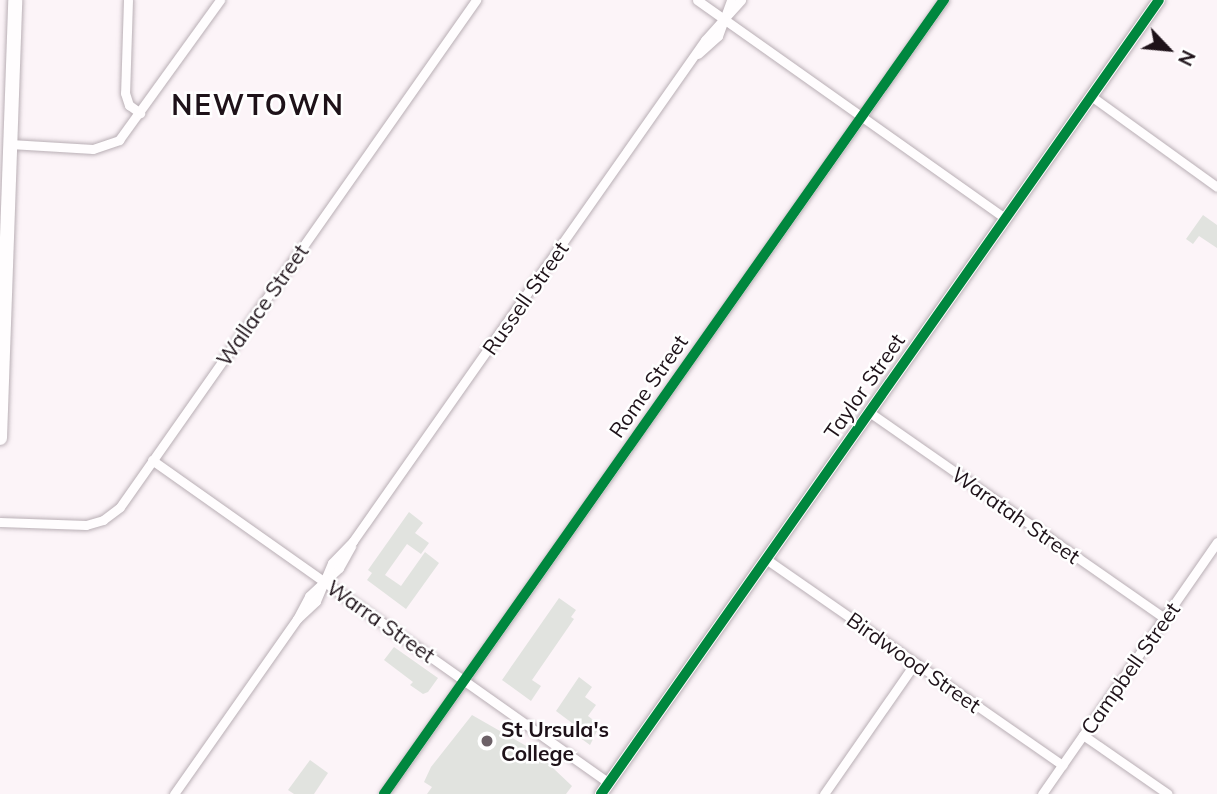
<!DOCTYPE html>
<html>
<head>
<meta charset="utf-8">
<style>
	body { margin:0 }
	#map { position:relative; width:1217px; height:794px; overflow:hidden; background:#fcf4f8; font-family:Mulish,sans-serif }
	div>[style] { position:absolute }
	.building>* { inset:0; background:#e1e3df }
	.roads { filter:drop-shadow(0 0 2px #b9afb5) drop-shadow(0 0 2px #b9afb5) }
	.street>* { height:9px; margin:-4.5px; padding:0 4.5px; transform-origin:4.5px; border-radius:4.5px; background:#fffdfe }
	.secondary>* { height:12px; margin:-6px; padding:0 6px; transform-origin:6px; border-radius:6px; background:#fffdfe }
	.primary>* { height:14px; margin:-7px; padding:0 7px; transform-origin:7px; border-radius:7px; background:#fffdfe }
	.cycleway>* { height:10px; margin:-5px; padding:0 5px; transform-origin:5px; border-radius:5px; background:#00873e }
	.dots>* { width:19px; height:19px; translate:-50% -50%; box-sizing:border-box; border:4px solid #fff; border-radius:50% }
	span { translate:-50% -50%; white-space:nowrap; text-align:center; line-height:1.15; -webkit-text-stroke:5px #fff; paint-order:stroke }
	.street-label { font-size:21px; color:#1e1219 }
	.poi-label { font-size:21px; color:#1e1219; font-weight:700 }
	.left { translate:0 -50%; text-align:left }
	.district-label { font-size:28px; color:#1e1219; font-weight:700; letter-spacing:2px }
	.north { position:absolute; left:1133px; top:14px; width:70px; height:70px; -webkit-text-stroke:5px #fff; paint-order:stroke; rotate:116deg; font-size:19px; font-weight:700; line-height:28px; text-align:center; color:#1e1219 }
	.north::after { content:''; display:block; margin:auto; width:24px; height:32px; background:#1e1219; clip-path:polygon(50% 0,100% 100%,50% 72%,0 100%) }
</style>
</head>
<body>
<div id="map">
	<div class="building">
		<i style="clip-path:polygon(1203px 215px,1217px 225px,1217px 248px,1199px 236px,1193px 244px,1186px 239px)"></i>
		<i style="clip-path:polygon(409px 512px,423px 523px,415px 533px,429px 543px,421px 554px,407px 544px,385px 575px,401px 586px,425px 552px,439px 563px,406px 609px,367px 580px,372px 573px,368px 570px)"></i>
		<i style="clip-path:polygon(559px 598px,576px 610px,571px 617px,574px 619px,532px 680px,541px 686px,531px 701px,502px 680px)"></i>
		<i style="clip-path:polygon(394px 647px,438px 678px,428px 692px,423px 694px,410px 685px,413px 682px,384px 660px)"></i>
		<i style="clip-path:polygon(579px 677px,592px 687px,585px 697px,596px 705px,588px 716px,600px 725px,590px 745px,572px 732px,576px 726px,556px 711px)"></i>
		<i style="clip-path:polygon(472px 715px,535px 751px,572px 786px,566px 794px,427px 794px,432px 787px,424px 782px,431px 767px)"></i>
		<i style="clip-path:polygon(310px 760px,328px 773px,314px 794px,294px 794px,288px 790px)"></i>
	</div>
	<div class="roads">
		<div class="street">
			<i style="left:128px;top:0;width:93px;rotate:91.8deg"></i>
			<i style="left:125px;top:93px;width:13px;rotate:72deg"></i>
			<i style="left:129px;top:105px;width:14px;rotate:36deg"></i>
			<i style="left:697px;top:0;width:377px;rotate:35.3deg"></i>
			<i style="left:698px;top:54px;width:27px;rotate:-42deg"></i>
			<i style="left:718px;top:36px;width:38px;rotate:-70deg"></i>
			<i style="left:1091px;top:96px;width:155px;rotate:35.8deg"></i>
			<i style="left:10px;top:144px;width:83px;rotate:3.4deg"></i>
			<i style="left:93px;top:149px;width:28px;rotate:-19deg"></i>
			<i style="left:119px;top:140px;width:173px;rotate:-54.2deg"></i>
			<i style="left:869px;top:412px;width:360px;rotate:34.9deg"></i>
			<i style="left:152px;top:460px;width:560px;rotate:35.25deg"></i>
			<i style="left:0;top:522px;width:86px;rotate:2deg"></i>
			<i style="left:86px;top:525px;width:18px;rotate:-16deg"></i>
			<i style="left:103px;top:520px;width:21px;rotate:-37deg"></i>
			<i style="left:120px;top:507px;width:620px;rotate:-54.92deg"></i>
			<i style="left:766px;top:559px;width:361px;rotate:34.8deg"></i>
			<i style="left:297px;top:619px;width:26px;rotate:-43deg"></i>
			<i style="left:316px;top:601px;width:41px;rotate:-67.2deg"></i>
			<i style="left:332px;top:563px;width:30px;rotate:-46deg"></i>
			<i style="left:353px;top:541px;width:612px;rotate:-54.91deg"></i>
			<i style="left:705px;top:40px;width:54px;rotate:-48deg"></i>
			<i style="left:1083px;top:735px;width:103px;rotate:34.8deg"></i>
			<i style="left:174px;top:794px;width:214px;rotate:-54.9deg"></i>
			<i style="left:297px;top:619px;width:26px;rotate:-62deg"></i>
			<i style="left:309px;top:596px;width:41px;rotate:-43deg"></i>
			<i style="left:339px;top:568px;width:25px;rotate:-61deg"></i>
			<i style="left:384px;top:794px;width:972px;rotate:-54.81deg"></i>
			<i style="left:824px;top:794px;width:160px;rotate:-55.2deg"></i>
			<i style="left:1042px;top:794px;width:307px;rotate:-55.2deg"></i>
		</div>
		<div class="secondary">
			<i style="left:601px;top:794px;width:970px;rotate:-54.9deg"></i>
		</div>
		<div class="primary">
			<i style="left:0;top:438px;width:438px;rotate:-88deg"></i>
		</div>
	</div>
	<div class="cycleway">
		<i style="left:384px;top:794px;width:972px;rotate:-54.81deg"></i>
		<i style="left:601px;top:794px;width:970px;rotate:-54.9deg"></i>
	</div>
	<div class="dots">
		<i style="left:487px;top:741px;background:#6c6167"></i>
	</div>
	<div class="street-label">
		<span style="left:525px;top:298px;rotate:-55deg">Russell Street</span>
		<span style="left:262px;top:305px;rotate:-55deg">Wallace Street</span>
		<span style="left:648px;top:386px;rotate:-55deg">Rome Street</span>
		<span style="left:864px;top:386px;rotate:-55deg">Taylor Street</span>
		<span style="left:1016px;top:515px;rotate:35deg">Waratah Street</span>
		<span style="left:381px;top:621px;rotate:35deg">Warra Street</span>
		<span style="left:914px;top:662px;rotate:35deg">Birdwood Street</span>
		<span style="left:1130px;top:668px;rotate:-55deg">Campbell Street</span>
	</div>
	<div class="poi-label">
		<span class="left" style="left:501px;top:741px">St Ursula's<br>College</span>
	</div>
	<div class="district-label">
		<span style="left:258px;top:105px">NEWTOWN</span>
	</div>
	<div class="north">N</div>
</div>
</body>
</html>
